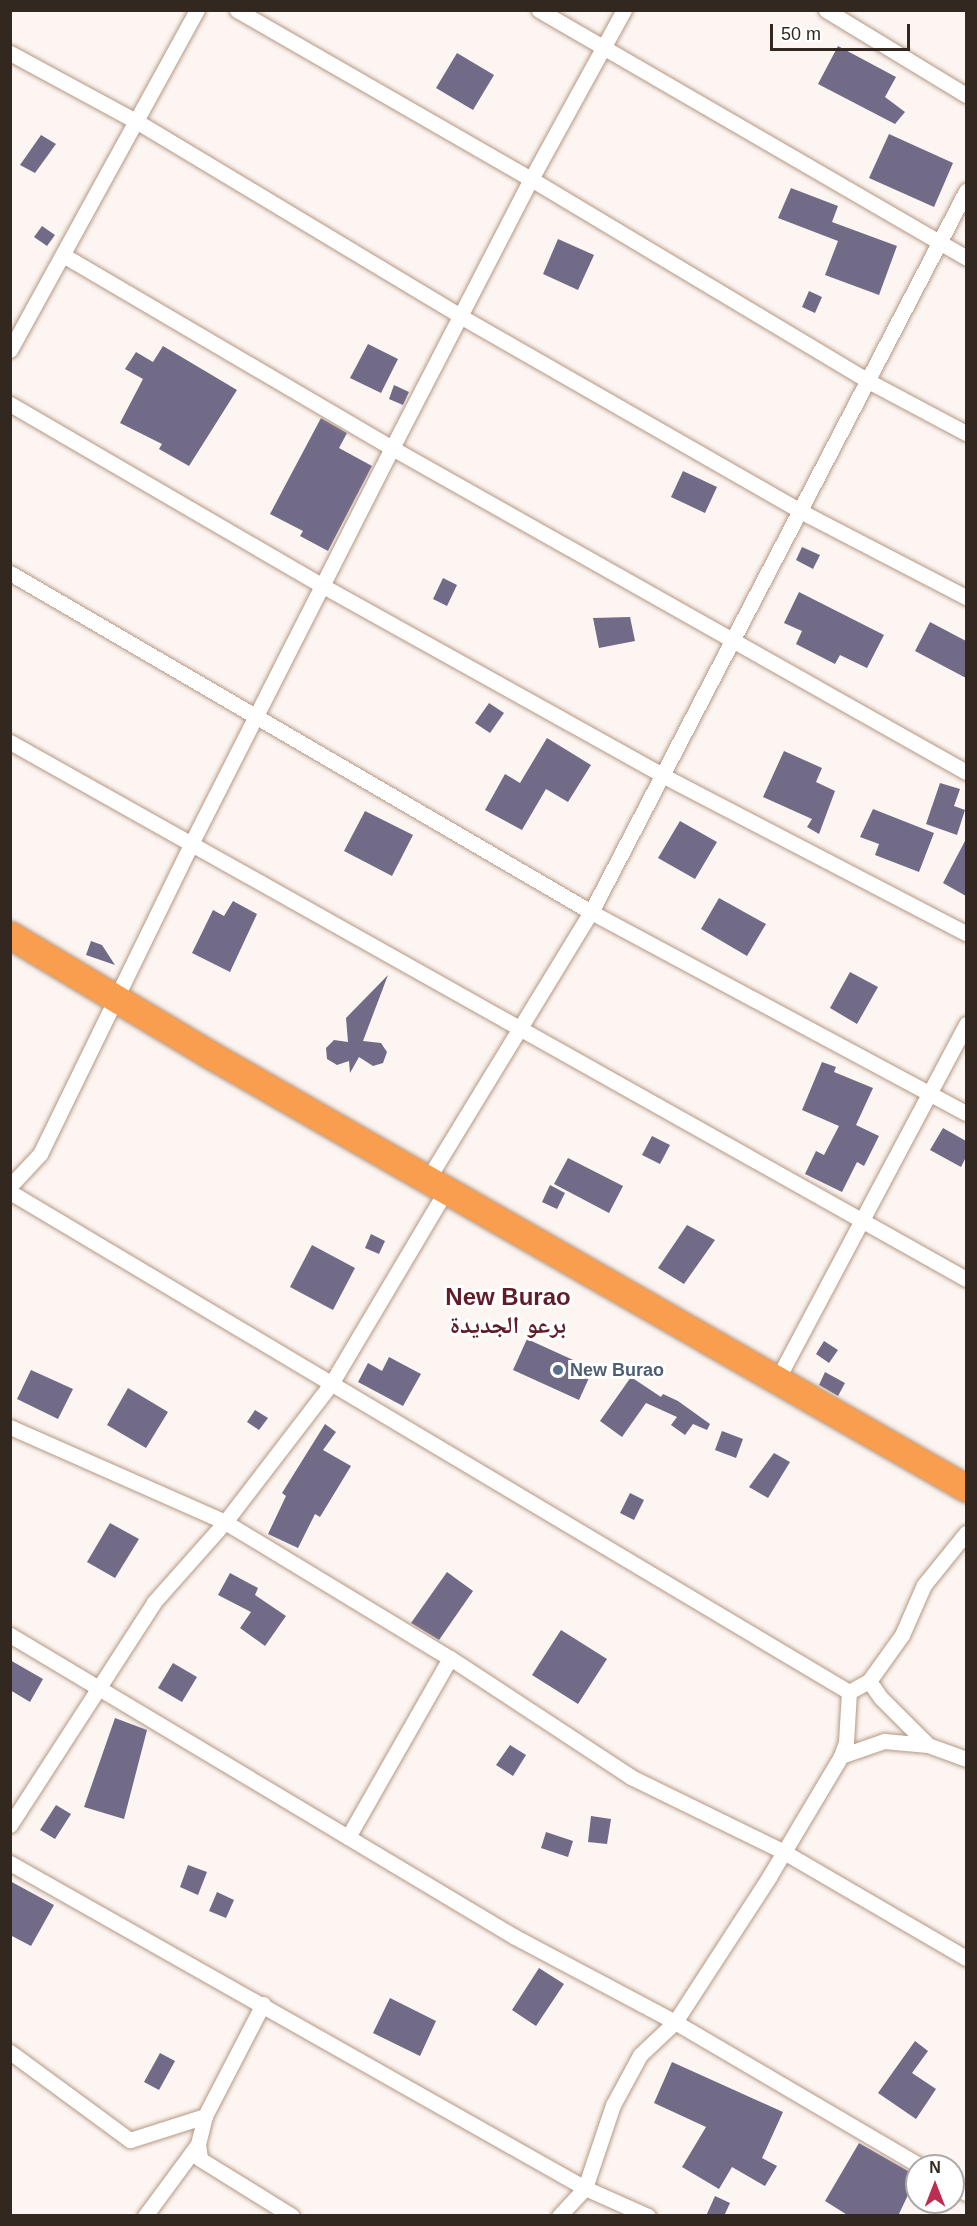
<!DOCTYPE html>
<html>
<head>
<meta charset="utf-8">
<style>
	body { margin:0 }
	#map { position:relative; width:977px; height:2226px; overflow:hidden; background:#fcf5f1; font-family:Arial,"Noto Naskh Arabic",sans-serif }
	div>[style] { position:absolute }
	.building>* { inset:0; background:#716b88 }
	.roads { filter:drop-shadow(0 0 2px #b59884) drop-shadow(0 0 2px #b59884) }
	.street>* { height:15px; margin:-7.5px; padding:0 7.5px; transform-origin:7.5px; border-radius:7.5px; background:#fff }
	.highway>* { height:27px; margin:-13.5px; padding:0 13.5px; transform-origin:13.5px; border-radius:13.5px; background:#f99d4f }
	.dots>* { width:16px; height:16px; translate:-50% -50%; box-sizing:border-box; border:3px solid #fff; border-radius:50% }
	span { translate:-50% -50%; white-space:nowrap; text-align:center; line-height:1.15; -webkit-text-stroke:6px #fff; paint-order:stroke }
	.service-label { font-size:18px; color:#4e5e75; font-weight:700 }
	.left { translate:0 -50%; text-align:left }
	.district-label { font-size:24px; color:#611c2a; font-weight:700 }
	.frame { position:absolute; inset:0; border:12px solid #332820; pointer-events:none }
	.north { position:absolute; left:905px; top:2154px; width:60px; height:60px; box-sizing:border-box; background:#fff; border:2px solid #ada9a6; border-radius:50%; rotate:0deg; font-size:16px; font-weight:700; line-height:24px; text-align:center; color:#332820 }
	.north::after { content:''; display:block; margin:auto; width:21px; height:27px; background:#bd2d51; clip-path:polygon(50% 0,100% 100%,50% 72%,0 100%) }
	.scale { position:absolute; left:770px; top:24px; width:140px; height:27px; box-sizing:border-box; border:3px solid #332820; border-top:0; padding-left:8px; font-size:18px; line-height:21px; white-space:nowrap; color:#332820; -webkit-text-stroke:4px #fff; paint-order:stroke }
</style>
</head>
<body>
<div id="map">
	<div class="building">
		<i style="clip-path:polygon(838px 46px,896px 77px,885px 97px,905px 112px,895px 124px,818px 84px)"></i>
		<i style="clip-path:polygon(457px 53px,494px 75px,473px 110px,436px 88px)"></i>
		<i style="clip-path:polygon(889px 134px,953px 163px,934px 207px,869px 178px)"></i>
		<i style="clip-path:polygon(41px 135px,56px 144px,35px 173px,20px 165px)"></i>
		<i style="clip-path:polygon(791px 188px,838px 206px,832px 222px,897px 246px,879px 295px,825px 275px,838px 241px,778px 218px)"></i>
		<i style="clip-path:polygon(42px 226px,55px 235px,47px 246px,34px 237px)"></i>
		<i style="clip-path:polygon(558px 239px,594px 255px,578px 290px,543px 274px)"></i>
		<i style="clip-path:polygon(809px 291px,822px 297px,815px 313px,802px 307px)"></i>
		<i style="clip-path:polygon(368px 344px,398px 359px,381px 393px,350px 378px)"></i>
		<i style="clip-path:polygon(163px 346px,237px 390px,189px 466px,159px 449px,162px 444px,120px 423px,143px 379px,125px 369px,136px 352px,153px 362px)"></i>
		<i style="clip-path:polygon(394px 385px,409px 392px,403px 405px,389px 399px)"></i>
		<i style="clip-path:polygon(321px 418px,347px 433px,339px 448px,372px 466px,328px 551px,300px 536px,303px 531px,270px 514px)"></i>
		<i style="clip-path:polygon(683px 471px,717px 487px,705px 513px,671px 497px)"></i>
		<i style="clip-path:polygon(802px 547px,820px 555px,813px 569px,796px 560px)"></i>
		<i style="clip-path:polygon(443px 578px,457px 585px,447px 606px,433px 599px)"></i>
		<i style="clip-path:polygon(799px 592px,884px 635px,867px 668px,840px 655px,835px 664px,796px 644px,802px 631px,784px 623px)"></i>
		<i style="clip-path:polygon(630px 617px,635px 641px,599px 648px,593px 618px)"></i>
		<i style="clip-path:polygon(930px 622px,966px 641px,966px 678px,915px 651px)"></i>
		<i style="clip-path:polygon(489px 703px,504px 713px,490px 733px,475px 723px)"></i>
		<i style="clip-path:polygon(547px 738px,591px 765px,568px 802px,546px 789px,522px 830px,485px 810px,505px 774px,520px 783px)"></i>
		<i style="clip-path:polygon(784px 751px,822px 768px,816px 782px,835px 791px,819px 834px,807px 827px,812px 819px,763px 797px)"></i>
		<i style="clip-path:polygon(940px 783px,960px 789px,954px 806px,965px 810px,957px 835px,926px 824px)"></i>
		<i style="clip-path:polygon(873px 809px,934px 833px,919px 872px,875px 855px,879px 844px,860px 837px)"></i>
		<i style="clip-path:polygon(365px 811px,413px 835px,392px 876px,344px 851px)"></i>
		<i style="clip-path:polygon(680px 821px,717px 842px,695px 879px,658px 858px)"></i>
		<i style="clip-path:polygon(966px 839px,966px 896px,943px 883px)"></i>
		<i style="clip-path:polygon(719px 898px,766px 924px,747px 956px,701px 929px)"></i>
		<i style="clip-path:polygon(233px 901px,257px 914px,230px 972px,192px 953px,213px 910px,224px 916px)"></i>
		<i style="clip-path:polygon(91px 941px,102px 945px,115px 965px,86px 955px)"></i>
		<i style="clip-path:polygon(850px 972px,878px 987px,857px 1024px,830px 1008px)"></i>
		<i style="clip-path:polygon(388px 975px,363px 1041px,381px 1043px,387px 1052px,383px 1063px,373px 1066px,359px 1057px,350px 1073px,349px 1061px,337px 1065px,327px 1059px,326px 1048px,334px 1040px,348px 1042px,346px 1018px)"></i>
		<i style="clip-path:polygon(822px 1062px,836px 1067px,834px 1072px,873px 1088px,856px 1125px,879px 1136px,864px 1166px,857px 1162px,842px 1192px,805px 1174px,816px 1151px,824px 1155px,839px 1126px,802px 1110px)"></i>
		<i style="clip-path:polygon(943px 1128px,966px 1141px,966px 1157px,961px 1167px,930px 1150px)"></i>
		<i style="clip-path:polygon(652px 1136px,670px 1145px,660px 1164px,642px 1155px)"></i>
		<i style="clip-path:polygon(568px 1158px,623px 1186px,609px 1213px,554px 1184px)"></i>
		<i style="clip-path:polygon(550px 1185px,565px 1193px,557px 1209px,542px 1202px)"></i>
		<i style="clip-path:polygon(687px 1225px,715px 1240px,684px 1284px,658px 1268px)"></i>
		<i style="clip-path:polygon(371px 1234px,385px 1241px,379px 1254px,365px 1248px)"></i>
		<i style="clip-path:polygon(312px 1245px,355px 1268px,333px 1310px,290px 1287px)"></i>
		<i style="clip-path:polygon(527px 1339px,593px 1369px,579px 1400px,513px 1370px)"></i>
		<i style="clip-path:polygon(824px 1341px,838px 1350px,829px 1363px,816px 1354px)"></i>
		<i style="clip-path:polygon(389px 1357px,421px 1374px,403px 1406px,358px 1382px,368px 1363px,382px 1371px)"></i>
		<i style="clip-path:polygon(31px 1370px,73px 1389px,58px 1419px,17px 1399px)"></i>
		<i style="clip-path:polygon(825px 1372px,845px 1383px,838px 1396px,819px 1385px)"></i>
		<i style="clip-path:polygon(631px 1377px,661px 1397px,663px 1394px,678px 1401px,710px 1424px,707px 1430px,693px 1424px,685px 1435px,671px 1425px,677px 1417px,646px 1403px,622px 1437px,600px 1421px)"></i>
		<i style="clip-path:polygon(128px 1388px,168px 1412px,146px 1448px,107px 1425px)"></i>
		<i style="clip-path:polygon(255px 1410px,268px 1418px,259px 1430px,247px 1422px)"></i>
		<i style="clip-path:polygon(325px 1424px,336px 1432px,323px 1450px,351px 1466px,320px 1517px,315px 1514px,298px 1548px,268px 1534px,286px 1496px,282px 1493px)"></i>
		<i style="clip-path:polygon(722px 1431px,743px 1439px,736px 1458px,715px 1450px)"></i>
		<i style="clip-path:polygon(774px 1453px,790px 1462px,768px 1498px,749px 1487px)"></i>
		<i style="clip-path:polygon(630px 1493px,644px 1500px,634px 1520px,620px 1513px)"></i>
		<i style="clip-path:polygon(110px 1523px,139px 1539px,115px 1578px,87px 1562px)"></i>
		<i style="clip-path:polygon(447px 1572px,473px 1591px,439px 1640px,411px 1623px)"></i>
		<i style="clip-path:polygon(230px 1573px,258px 1588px,255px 1595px,286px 1616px,265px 1646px,240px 1628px,251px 1612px,218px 1595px)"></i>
		<i style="clip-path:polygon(561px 1630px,607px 1659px,578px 1704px,532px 1675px)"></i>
		<i style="clip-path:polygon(10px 1660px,43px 1679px,30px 1702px,10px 1690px)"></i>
		<i style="clip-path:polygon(173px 1663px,197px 1677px,182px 1702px,158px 1688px)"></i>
		<i style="clip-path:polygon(115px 1718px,147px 1730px,124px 1819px,84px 1807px)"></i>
		<i style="clip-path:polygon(510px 1745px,526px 1755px,513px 1776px,496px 1765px)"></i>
		<i style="clip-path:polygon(56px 1805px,71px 1814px,55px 1839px,40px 1830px)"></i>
		<i style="clip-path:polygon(591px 1816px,611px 1819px,607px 1844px,588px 1842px)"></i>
		<i style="clip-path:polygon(546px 1832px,573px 1841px,568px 1857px,541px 1848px)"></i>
		<i style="clip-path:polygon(188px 1865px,207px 1872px,198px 1895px,180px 1887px)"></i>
		<i style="clip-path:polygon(10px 1881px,54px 1905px,31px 1946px,10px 1935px)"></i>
		<i style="clip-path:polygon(217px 1892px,234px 1900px,226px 1918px,209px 1911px)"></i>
		<i style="clip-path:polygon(539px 1968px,564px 1984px,536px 2026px,512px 2010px)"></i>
		<i style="clip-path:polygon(390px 1998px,436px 2021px,420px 2056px,373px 2033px)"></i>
		<i style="clip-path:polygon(915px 2041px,928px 2051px,912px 2073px,936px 2089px,916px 2119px,878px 2093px)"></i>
		<i style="clip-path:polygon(160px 2053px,175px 2061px,159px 2090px,144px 2082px)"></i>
		<i style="clip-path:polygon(672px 2062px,783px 2112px,762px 2158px,777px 2166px,765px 2186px,732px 2167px,719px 2189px,682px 2167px,706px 2127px,654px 2103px)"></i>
		<i style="clip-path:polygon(859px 2143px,917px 2176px,898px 2216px,849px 2216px,825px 2201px)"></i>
		<i style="clip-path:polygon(715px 2196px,730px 2203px,724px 2216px,706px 2216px)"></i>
	</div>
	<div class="roads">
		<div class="street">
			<i style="left:237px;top:10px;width:339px;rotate:29.9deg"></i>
			<i style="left:531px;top:179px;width:393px;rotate:30.9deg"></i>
			<i style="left:868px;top:381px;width:111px;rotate:28deg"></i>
			<i style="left:539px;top:10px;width:494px;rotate:30.1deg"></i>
			<i style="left:826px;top:10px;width:164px;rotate:31.3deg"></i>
			<i style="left:10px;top:53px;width:143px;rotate:28.4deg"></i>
			<i style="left:136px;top:121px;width:378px;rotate:31deg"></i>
			<i style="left:460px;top:316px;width:392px;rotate:29.8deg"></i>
			<i style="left:800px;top:511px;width:187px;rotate:27.4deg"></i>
			<i style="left:63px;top:255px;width:381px;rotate:30.4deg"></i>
			<i style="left:392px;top:448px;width:659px;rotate:29.44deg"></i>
			<i style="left:10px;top:350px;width:388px;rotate:-61.2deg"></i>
			<i style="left:10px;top:404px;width:362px;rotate:30.2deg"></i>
			<i style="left:323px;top:586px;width:388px;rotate:29.1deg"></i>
			<i style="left:662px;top:775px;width:343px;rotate:27.5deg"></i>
			<i style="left:10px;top:573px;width:673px;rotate:30.26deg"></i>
			<i style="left:591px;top:912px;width:425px;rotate:28.2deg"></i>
			<i style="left:10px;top:742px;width:1096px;rotate:29.32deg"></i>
			<i style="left:429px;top:1177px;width:311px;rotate:-58.6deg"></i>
			<i style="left:591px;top:912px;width:813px;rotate:-62.52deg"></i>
			<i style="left:10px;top:1186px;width:44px;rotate:-46.8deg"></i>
			<i style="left:40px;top:1154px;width:345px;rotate:-64deg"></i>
			<i style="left:191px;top:844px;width:444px;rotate:-63.1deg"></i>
			<i style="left:392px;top:448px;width:303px;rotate:-62.7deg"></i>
			<i style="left:531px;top:179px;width:193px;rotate:-61.2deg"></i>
			<i style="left:10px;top:1192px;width:977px;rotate:30.79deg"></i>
			<i style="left:778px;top:1378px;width:401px;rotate:-62deg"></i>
			<i style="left:10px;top:1427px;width:235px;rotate:23.8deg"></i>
			<i style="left:225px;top:1522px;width:263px;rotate:31.2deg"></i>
			<i style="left:450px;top:1658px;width:217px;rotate:33.3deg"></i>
			<i style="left:631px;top:1777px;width:170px;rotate:26.1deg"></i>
			<i style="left:784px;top:1852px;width:211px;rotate:30.2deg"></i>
			<i style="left:10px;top:1635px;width:588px;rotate:30.88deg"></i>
			<i style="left:515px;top:1937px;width:181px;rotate:28deg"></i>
			<i style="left:675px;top:2022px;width:284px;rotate:30.4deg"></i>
			<i style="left:869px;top:1681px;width:21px;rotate:55deg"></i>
			<i style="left:881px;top:1698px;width:66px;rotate:45deg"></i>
			<i style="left:841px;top:1756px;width:46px;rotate:-19.2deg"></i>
			<i style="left:884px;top:1741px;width:44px;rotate:5.2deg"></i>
			<i style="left:928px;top:1745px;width:40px;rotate:20.2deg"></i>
			<i style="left:10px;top:1825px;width:265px;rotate:-57.1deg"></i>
			<i style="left:154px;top:1602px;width:107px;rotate:-48.4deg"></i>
			<i style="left:225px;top:1522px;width:174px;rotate:-52.5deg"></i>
			<i style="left:331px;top:1384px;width:229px;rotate:-59.3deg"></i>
			<i style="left:348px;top:1837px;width:206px;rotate:-60.3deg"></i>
			<i style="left:10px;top:1863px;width:660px;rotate:29.48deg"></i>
			<i style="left:585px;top:2188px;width:69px;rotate:24deg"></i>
			<i style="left:263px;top:2004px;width:126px;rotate:117.4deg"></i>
			<i style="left:205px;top:2116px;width:29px;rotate:104deg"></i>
			<i style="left:198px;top:2144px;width:15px;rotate:82deg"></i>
			<i style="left:200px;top:2159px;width:108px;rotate:31.8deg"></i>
			<i style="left:10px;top:2052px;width:149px;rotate:36.3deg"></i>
			<i style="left:130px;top:2140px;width:79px;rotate:-17.7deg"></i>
			<i style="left:953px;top:2186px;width:15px;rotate:28deg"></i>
			<i style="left:145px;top:2216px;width:89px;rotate:-53.6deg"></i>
			<i style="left:559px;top:2216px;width:38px;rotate:-47deg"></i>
			<i style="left:585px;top:2188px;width:88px;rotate:-71.4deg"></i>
			<i style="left:613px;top:2105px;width:57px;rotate:-61.6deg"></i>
			<i style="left:640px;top:2055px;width:48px;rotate:-43.3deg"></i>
			<i style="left:675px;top:2022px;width:173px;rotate:-57deg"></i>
			<i style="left:769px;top:1877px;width:141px;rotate:-59.2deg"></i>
			<i style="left:841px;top:1756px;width:15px;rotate:-70deg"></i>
			<i style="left:846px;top:1742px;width:50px;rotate:-86.6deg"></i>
			<i style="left:849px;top:1692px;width:23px;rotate:-29deg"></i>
			<i style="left:869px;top:1681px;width:57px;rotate:-54.3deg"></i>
			<i style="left:902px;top:1635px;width:55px;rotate:-66.3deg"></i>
			<i style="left:924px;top:1585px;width:67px;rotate:-51.1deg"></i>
		</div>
		<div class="highway">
			<i style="left:10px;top:935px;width:230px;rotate:30.9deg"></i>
			<i style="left:207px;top:1053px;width:875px;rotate:29.82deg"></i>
		</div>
	</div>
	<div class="dots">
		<i style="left:558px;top:1370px;background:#5c6f8a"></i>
	</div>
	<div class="service-label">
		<span class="left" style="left:570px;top:1370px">New Burao</span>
	</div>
	<div class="district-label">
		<span style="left:508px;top:1311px">New Burao<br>برعو الجديدة</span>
	</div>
	<div class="frame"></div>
	<div class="north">N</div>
	<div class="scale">50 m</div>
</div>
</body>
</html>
